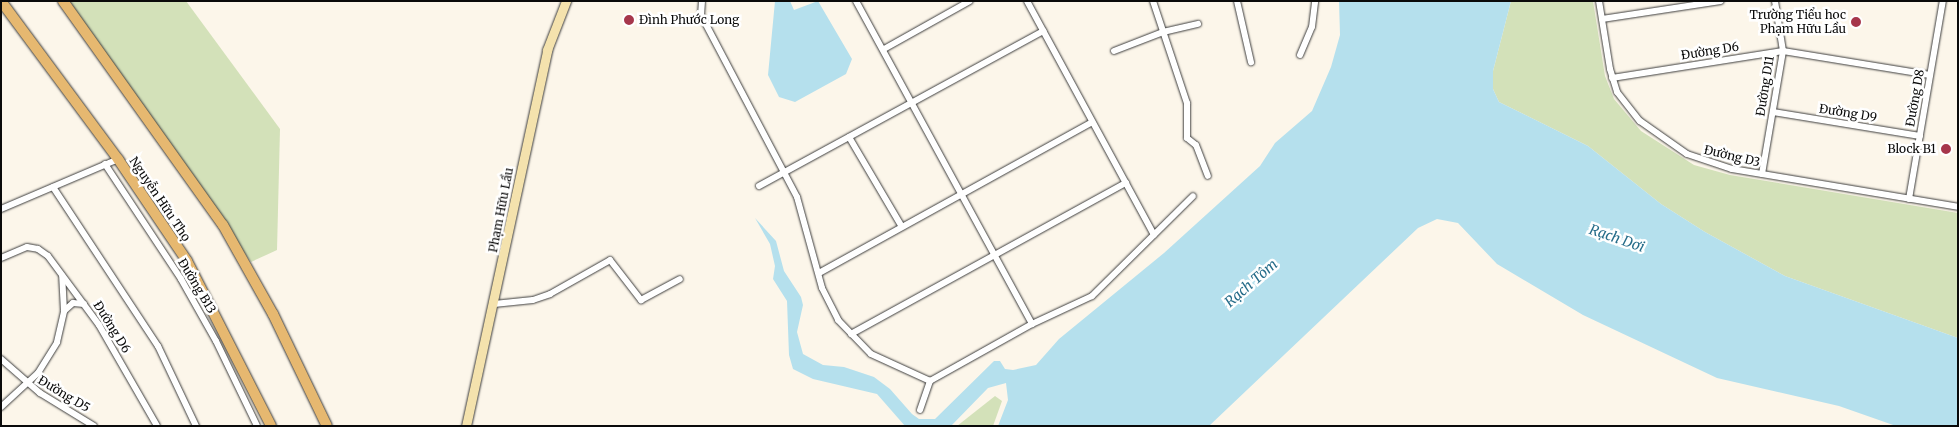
<!DOCTYPE html>
<html>
<head>
<meta charset="utf-8">
<style>
	body { margin:0 }
	#map { position:relative; width:1959px; height:427px; overflow:hidden; background:#fcf6ea; font-family:Merriweather,serif }
	div>[style] { position:absolute }
	.green>* { inset:0; background:#d3e1b9 }
	.water>* { inset:0; background:#b5e0ed }
	.roads { filter:drop-shadow(0 0 1px #3d3d3d) drop-shadow(0 0 1px #3d3d3d) }
	.street>* { height:6px; margin:-3px; padding:0 3px; transform-origin:3px; border-radius:3px; background:#fff }
	.secondary>* { height:9px; margin:-4.5px; padding:0 4.5px; transform-origin:4.5px; border-radius:4.5px; background:#f4e2ad }
	.primary>* { height:10px; margin:-5px; padding:0 5px; transform-origin:5px; border-radius:5px; background:#e6b870 }
	.dots>* { width:14px; height:14px; translate:-50% -50%; box-sizing:border-box; border:2px solid #fff; border-radius:50% }
	span { translate:-50% -50%; white-space:nowrap; text-align:center; line-height:1.15; -webkit-text-stroke:5px #fff; paint-order:stroke }
	.poi-label { font-size:12px; color:#0a0a0a }
	.right { translate:-100% -50%; text-align:right }
	.left { translate:0 -50%; text-align:left }
	.street-label { font-size:12px; color:#0a0a0a }
	.water-label { font-size:14px; color:#256c89; font-style:italic }
	.frame { position:absolute; inset:0; border:2px solid #0a0a0a; pointer-events:none }
</style>
</head>
<body>
<div id="map">
	<div class="green">
		<i style="clip-path:polygon(68px 1px,186px 1px,280px 129px,277px 250px,251px 262px)"></i>
		<i style="clip-path:polygon(1511px 1px,1593px 1px,1605px 76px,1614px 99px,1641px 131px,1694px 165px,1730px 175px,1958px 213px,1958px 338px,1785px 276px,1705px 232px,1661px 204px,1588px 146px,1499px 102px,1493px 89px,1493px 71px)"></i>
		<i style="clip-path:polygon(995px 396px,1002px 401px,993px 426px,957px 426px)"></i>
	</div>
	<div class="water">
		<i style="clip-path:polygon(775px 1px,790px 1px,794px 10px,818px 1px,852px 59px,846px 74px,795px 102px,779px 97px,768px 75px)"></i>
		<i style="clip-path:polygon(1339px 1px,1511px 1px,1493px 71px,1493px 89px,1499px 102px,1588px 146px,1661px 204px,1705px 232px,1785px 276px,1958px 338px,1958px 426px,1896px 426px,1839px 406px,1717px 378px,1583px 315px,1497px 264px,1458px 223px,1437px 219px,1418px 228px,1209px 426px,998px 426px,1008px 400px,1006px 383px,988px 388px,951px 426px,905px 426px,877px 394px,813px 379px,793px 369px,789px 355px,787px 301px,773px 279px,775px 266px,770px 244px,755px 218px,776px 241px,784px 271px,801px 297px,803px 305px,797px 332px,803px 354px,823px 365px,844px 367px,874px 377px,890px 389px,912px 414px,919px 419px,935px 419px,994px 361px,1000px 361px,1005px 369px,1013px 370px,1036px 365px,1059px 339px,1164px 253px,1260px 166px,1275px 143px,1312px 111px,1331px 67px,1340px 35px)"></i>
	</div>
	<div class="roads">
		<div class="street">
			<i style="left:702px;top:1px;width:14px;rotate:94deg"></i>
			<i style="left:701px;top:15px;width:206px;rotate:62.2deg"></i>
			<i style="left:797px;top:197px;width:94px;rotate:74.6deg"></i>
			<i style="left:822px;top:288px;width:36px;rotate:63deg"></i>
			<i style="left:838px;top:320px;width:47px;rotate:45.9deg"></i>
			<i style="left:871px;top:354px;width:65px;rotate:24.6deg"></i>
			<i style="left:856px;top:1px;width:368px;rotate:61.4deg"></i>
			<i style="left:1027px;top:1px;width:266px;rotate:61.5deg"></i>
			<i style="left:1153px;top:1px;width:108px;rotate:71.6deg"></i>
			<i style="left:1187px;top:103px;width:35px;rotate:90deg"></i>
			<i style="left:1187px;top:138px;width:11px;rotate:38deg"></i>
			<i style="left:1196px;top:145px;width:33px;rotate:69deg"></i>
			<i style="left:1237px;top:1px;width:63px;rotate:77.1deg"></i>
			<i style="left:1599px;top:1px;width:69px;rotate:80.8deg"></i>
			<i style="left:1610px;top:69px;width:24px;rotate:73deg"></i>
			<i style="left:1617px;top:92px;width:37px;rotate:52deg"></i>
			<i style="left:1640px;top:121px;width:57px;rotate:35.1deg"></i>
			<i style="left:1687px;top:154px;width:47px;rotate:18.4deg"></i>
			<i style="left:1732px;top:169px;width:229px;rotate:9.5deg"></i>
			<i style="left:1602px;top:19px;width:120px;rotate:-8.6deg"></i>
			<i style="left:884px;top:49px;width:98px;rotate:-29.2deg"></i>
			<i style="left:1114px;top:51px;width:53px;rotate:-21.2deg"></i>
			<i style="left:1163px;top:32px;width:36px;rotate:-13deg"></i>
			<i style="left:1300px;top:55px;width:30px;rotate:-67deg"></i>
			<i style="left:1312px;top:27px;width:26px;rotate:-83deg"></i>
			<i style="left:1612px;top:78px;width:173px;rotate:-9deg"></i>
			<i style="left:1783px;top:51px;width:149px;rotate:9.3deg"></i>
			<i style="left:1773px;top:112px;width:149px;rotate:9.3deg"></i>
			<i style="left:849px;top:137px;width:104px;rotate:59.5deg"></i>
			<i style="left:105px;top:164px;width:138px;rotate:56.5deg"></i>
			<i style="left:181px;top:279px;width:71px;rotate:60.6deg"></i>
			<i style="left:216px;top:341px;width:94px;rotate:64.2deg"></i>
			<i style="left:1762px;top:174px;width:125px;rotate:-80.3deg"></i>
			<i style="left:1783px;top:51px;width:51px;rotate:-99.1deg"></i>
			<i style="left:759px;top:186px;width:324px;rotate:-28.6deg"></i>
			<i style="left:53px;top:187px;width:191px;rotate:56.6deg"></i>
			<i style="left:158px;top:346px;width:89px;rotate:64.6deg"></i>
			<i style="left:1909px;top:199px;width:201px;rotate:-80.3deg"></i>
			<i style="left:1px;top:209px;width:127px;rotate:-23.1deg"></i>
			<i style="left:1px;top:258px;width:28px;rotate:-23deg"></i>
			<i style="left:27px;top:247px;width:11px;rotate:10deg"></i>
			<i style="left:38px;top:249px;width:12px;rotate:35deg"></i>
			<i style="left:48px;top:256px;width:86px;rotate:53.5deg"></i>
			<i style="left:99px;top:325px;width:116px;rotate:60.1deg"></i>
			<i style="left:819px;top:273px;width:312px;rotate:-28.9deg"></i>
			<i style="left:494px;top:304px;width:39px;rotate:-6deg"></i>
			<i style="left:533px;top:300px;width:18px;rotate:-19deg"></i>
			<i style="left:550px;top:294px;width:69px;rotate:-29.5deg"></i>
			<i style="left:610px;top:260px;width:51px;rotate:52.2deg"></i>
			<i style="left:641px;top:300px;width:44px;rotate:-28.3deg"></i>
			<i style="left:64px;top:311px;width:12px;rotate:-42deg"></i>
			<i style="left:73px;top:303px;width:11px;rotate:5deg"></i>
			<i style="left:851px;top:334px;width:314px;rotate:-28.8deg"></i>
			<i style="left:1px;top:359px;width:52px;rotate:41.1deg"></i>
			<i style="left:40px;top:393px;width:63px;rotate:31.4deg"></i>
			<i style="left:1px;top:407px;width:50px;rotate:-42.6deg"></i>
			<i style="left:38px;top:373px;width:36px;rotate:-58deg"></i>
			<i style="left:57px;top:342px;width:32px;rotate:-77deg"></i>
			<i style="left:64px;top:311px;width:35px;rotate:-93deg"></i>
			<i style="left:920px;top:410px;width:31px;rotate:-71deg"></i>
			<i style="left:930px;top:381px;width:117px;rotate:-29.2deg"></i>
			<i style="left:1032px;top:324px;width:66px;rotate:-25deg"></i>
			<i style="left:1092px;top:296px;width:142px;rotate:-44.7deg"></i>
		</div>
		<div class="secondary">
			<i style="left:466px;top:426px;width:385px;rotate:-77.8deg"></i>
			<i style="left:547px;top:50px;width:53px;rotate:-68.8deg"></i>
		</div>
		<div class="primary">
			<i style="left:1px;top:1px;width:197px;rotate:53.5deg"></i>
			<i style="left:118px;top:159px;width:123px;rotate:55.9deg"></i>
			<i style="left:187px;top:261px;width:185px;rotate:63deg"></i>
			<i style="left:63px;top:1px;width:275px;rotate:54.5deg"></i>
			<i style="left:223px;top:225px;width:102px;rotate:60.7deg"></i>
			<i style="left:273px;top:314px;width:124px;rotate:64.3deg"></i>
		</div>
	</div>
	<div class="dots">
		<i style="left:629px;top:20px;background:#a6364b"></i>
		<i style="left:1856px;top:22px;background:#a6364b"></i>
		<i style="left:1946px;top:149px;background:#a6364b"></i>
	</div>
	<div class="poi-label">
		<span class="right" style="left:1846px;top:22px">Trường Tiểu học<br>Phạm Hữu Lầu</span>
		<span class="left" style="left:639px;top:20px">Đình Phước Long</span>
		<span class="right" style="left:1936px;top:149px">Block B1</span>
	</div>
	<div class="street-label">
		<span style="left:1710px;top:51px;rotate:-9deg">Đường D6</span>
		<span style="left:1765px;top:86px;rotate:-81deg">Đường D11</span>
		<span style="left:1915px;top:98px;rotate:-80deg">Đường D8</span>
		<span style="left:1848px;top:113px;rotate:9deg">Đường D9</span>
		<span style="left:1732px;top:156px;rotate:13deg">Đường D3</span>
		<span style="left:160px;top:199px;rotate:56deg">Nguyễn Hữu Thọ</span>
		<span style="left:501px;top:210px;rotate:-79deg">Phạm Hữu Lầu</span>
		<span style="left:197px;top:286px;rotate:59deg">Đường B13</span>
		<span style="left:112px;top:327px;rotate:58deg">Đường D6</span>
		<span style="left:64px;top:394px;rotate:31deg">Đường D5</span>
	</div>
	<div class="water-label">
		<span style="left:1617px;top:238px;rotate:19deg">Rạch Dơi</span>
		<span style="left:1251px;top:283px;rotate:-41deg">Rạch Tôm</span>
	</div>
	<div class="frame"></div>
</div>
</body>
</html>
